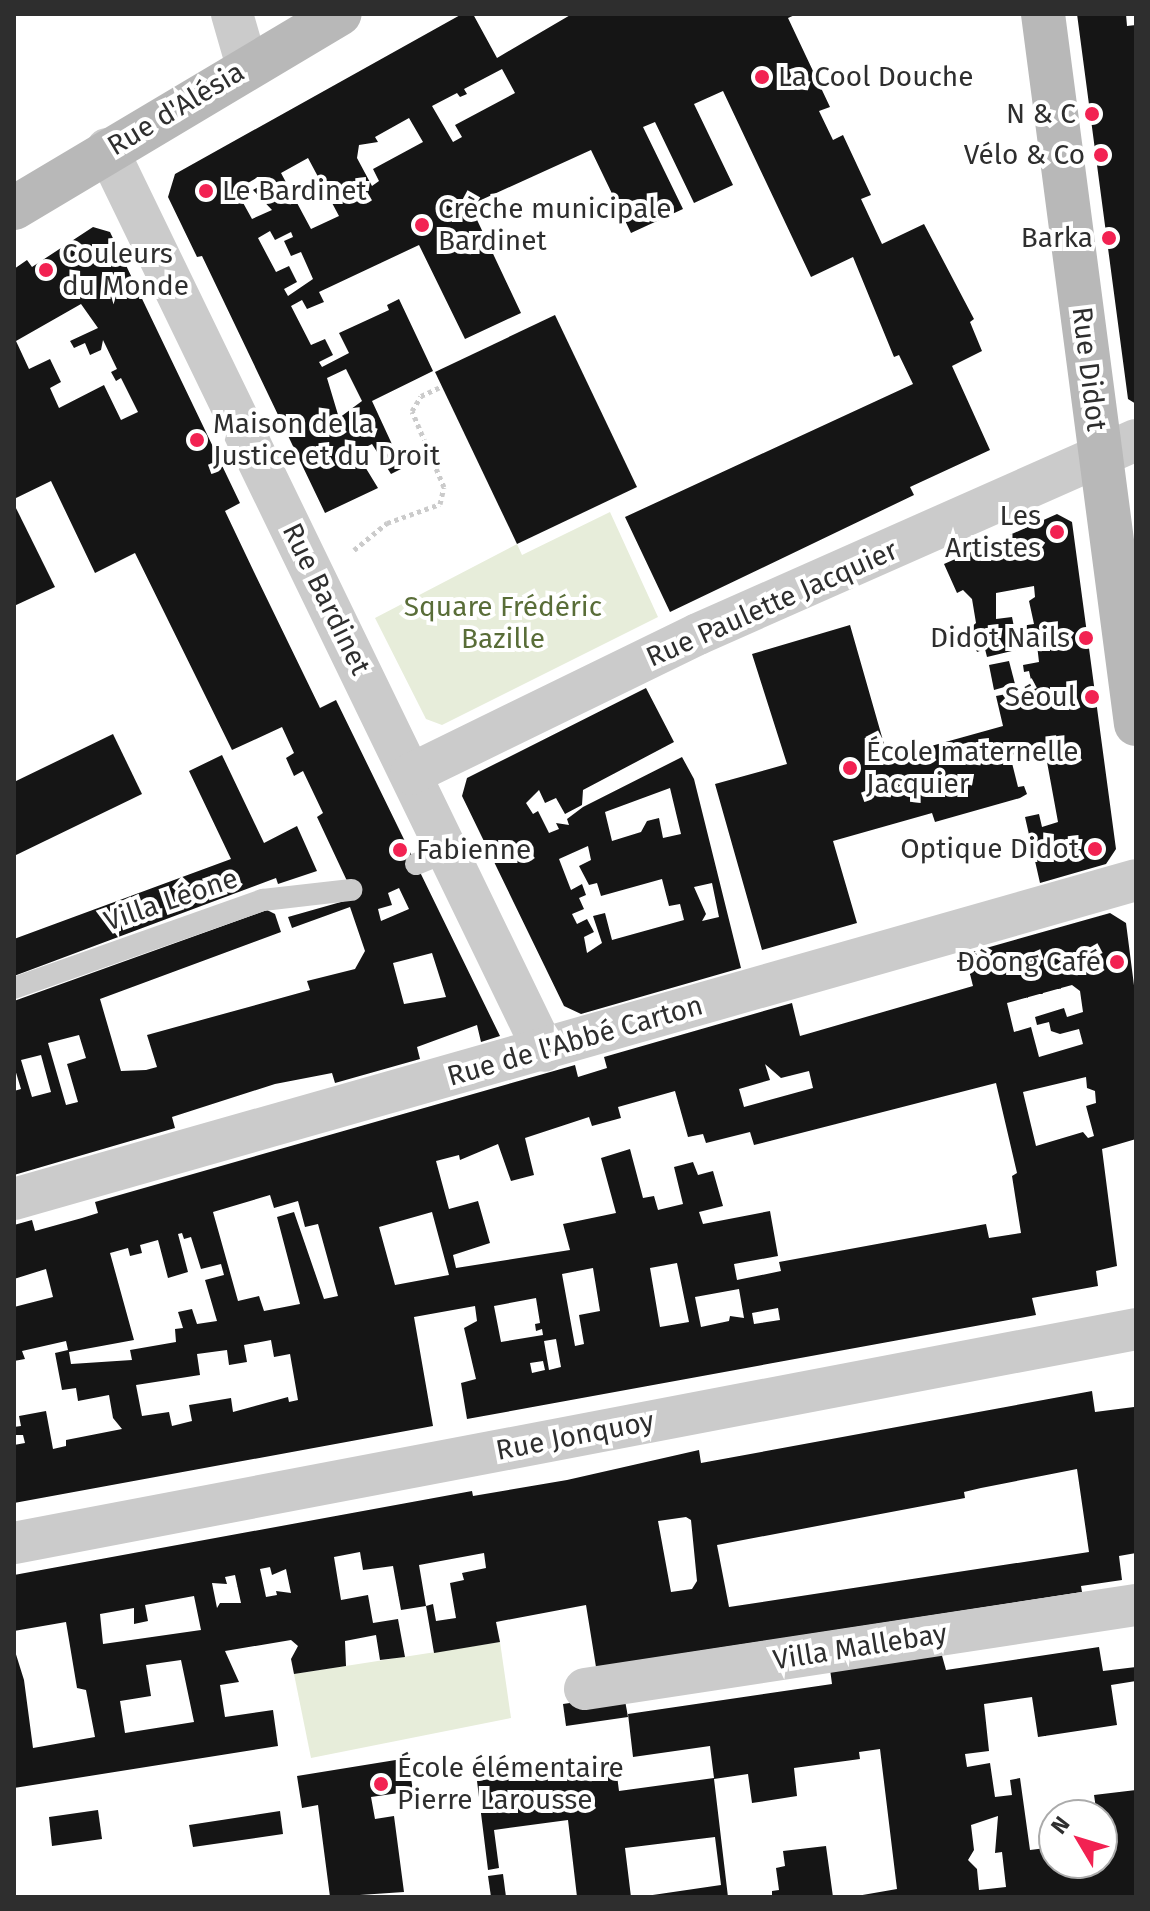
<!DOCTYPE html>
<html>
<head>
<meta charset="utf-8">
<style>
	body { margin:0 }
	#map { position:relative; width:1150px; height:1911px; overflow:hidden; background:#fff; font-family:"Fira Sans",sans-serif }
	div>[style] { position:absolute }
	.green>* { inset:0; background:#e7edda }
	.building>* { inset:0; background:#151515 }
	.path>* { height:5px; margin-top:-2.5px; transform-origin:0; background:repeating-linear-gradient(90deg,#cbcbcb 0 4px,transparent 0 8px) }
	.lane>* { height:22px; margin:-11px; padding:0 11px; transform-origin:11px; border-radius:11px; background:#cbcbcb }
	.street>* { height:42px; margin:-21px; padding:0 21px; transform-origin:21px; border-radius:21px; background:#cbcbcb }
	.secondary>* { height:44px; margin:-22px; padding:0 22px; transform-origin:22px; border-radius:22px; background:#b8b8b8 }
	.dots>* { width:22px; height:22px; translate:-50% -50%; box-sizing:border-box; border:4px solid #fff; border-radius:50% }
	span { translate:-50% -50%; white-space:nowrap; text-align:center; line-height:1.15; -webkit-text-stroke:8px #fff; paint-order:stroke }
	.poi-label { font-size:28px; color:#2e2e2e }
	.left { translate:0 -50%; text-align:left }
	.right { translate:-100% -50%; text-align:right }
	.street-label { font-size:28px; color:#2e2e2e }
	.park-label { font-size:28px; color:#596d38 }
	.frame { position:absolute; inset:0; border:16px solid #2e2e2e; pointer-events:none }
	.north { position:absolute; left:1038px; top:1799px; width:80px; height:80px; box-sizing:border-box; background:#fff; border:2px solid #ababab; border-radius:50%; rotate:308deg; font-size:22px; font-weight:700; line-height:32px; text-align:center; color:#2e2e2e }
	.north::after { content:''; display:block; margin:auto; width:28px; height:36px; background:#f22252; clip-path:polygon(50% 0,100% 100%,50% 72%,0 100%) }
</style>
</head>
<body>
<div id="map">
	<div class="green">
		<i style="clip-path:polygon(610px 512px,658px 617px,442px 725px,426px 719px,375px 618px,517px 544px,522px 555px)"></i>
		<i style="clip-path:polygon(500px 1642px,511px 1718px,311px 1758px,294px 1674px)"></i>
	</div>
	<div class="building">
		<i style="clip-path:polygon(evenodd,462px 14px,473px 14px,497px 58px,572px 14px,797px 14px,788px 18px,830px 107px,819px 111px,833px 140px,843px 135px,871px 195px,861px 199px,882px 244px,924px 224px,974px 319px,970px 322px,982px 351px,952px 366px,990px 450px,910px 487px,914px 495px,670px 612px,625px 517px,913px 384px,899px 355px,894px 357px,853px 257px,811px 277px,723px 91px,694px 104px,733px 185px,694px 203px,655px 122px,643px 127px,683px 209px,631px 233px,591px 150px,470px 205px,521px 313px,465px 339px,419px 245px,319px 292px,324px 302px,307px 309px,302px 300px,291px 306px,311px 345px,325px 339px,333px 355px,319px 362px,322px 367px,349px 353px,339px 333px,389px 310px,387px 305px,399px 299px,433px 371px,372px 401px,403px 468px,391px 474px,372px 444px,356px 452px,378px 488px,325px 513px,202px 256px,197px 257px,168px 197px,175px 174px,462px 14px,502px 69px,515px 93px,455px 125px,462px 137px,453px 142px,432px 106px,457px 93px,460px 97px,467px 94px,464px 89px,502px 69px,462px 14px,409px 118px,423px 142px,373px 169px,379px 181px,372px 186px,357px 158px,359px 145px,378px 142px,375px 137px,409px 118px,462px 14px,308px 158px,339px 216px,311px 229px,281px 173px,308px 158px,462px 14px,258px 177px,263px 184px,253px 190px,272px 210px,252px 219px,236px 190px,258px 177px,462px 14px,270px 231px,275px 240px,291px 232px,293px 237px,284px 241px,291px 256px,301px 252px,313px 279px,288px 296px,284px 289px,297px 282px,289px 266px,276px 272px,258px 238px,270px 231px,462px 14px,346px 369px,362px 401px,339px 418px,327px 378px,346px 369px)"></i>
		<i style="clip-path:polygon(1077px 14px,1126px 14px,1127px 26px,1136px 25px,1136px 404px,1128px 399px)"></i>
		<i style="clip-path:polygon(evenodd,93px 227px,110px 232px,240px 503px,225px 511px,254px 572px,320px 708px,336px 700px,500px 1036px,481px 1042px,477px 1025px,417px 1047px,420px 1059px,335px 1083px,332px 1073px,275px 1084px,172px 1117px,175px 1128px,14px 1175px,14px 1091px,21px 1089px,14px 1066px,14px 1001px,267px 910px,275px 914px,281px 932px,100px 999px,121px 1071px,146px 1070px,157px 1067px,147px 1035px,310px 990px,307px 981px,355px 969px,365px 951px,350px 907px,292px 928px,288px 917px,355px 898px,317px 817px,323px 813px,303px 771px,294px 776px,286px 758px,294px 753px,282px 727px,232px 750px,135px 553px,95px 573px,51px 481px,14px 499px,14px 269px,27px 260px,32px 267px,93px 227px,81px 304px,98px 328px,70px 341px,74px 348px,85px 343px,90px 355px,101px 350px,103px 340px,117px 369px,111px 372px,116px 381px,121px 378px,138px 412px,121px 420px,104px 385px,59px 408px,50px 388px,61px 382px,50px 359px,29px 369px,16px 341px,81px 304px,93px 227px,399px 888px,409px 909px,381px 921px,378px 909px,392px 905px,388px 893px,399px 888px,93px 227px,432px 953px,446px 997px,404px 1004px,393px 963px,432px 953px,93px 227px,79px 1035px,86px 1058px,67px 1064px,78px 1102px,66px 1105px,48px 1043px,79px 1035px,93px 227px,41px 1055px,51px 1092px,32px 1097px,21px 1060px,41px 1055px)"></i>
		<i style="clip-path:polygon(555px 315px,637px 487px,517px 544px,435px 372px)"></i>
		<i style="clip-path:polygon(14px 504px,55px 587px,14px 606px)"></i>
		<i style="clip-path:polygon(evenodd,1057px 514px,1072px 522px,1116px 849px,1106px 864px,1040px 883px,1025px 817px,1039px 814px,1042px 827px,1058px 822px,1045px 751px,1010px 755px,1018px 787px,1024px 786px,1027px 794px,1020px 798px,935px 822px,932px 813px,833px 841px,857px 923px,762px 950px,715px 784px,787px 764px,752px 654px,850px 625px,888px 758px,1003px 726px,996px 696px,1033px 689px,1029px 671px,1024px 672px,1023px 665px,1039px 662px,1037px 645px,987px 657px,985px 649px,977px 652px,969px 629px,976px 623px,972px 599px,963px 590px,957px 593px,944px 564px,1057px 514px,1034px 586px,1035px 597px,1029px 601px,1034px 624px,1014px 627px,1012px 617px,996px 619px,996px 593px,1034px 586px)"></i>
		<i style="clip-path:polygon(1009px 661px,1015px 684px,994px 690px,989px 665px)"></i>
		<i style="clip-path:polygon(evenodd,646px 688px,674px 742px,583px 790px,582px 805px,565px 814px,556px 798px,545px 803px,539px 790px,526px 803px,533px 814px,538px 811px,549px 833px,559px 829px,556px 823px,569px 825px,567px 819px,583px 807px,682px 757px,694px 779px,741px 968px,581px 1014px,564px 1006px,462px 796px,467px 778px,646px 688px,670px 788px,681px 834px,663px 838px,659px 818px,647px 821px,641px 832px,612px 841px,605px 812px,670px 788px,646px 688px,588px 846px,591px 860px,579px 866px,589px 885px,597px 883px,601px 896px,662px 879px,669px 906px,680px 904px,684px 920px,612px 940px,605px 913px,593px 916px,602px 943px,587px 953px,584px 937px,594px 932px,587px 919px,577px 924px,572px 914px,584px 909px,579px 898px,586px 895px,582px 884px,571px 890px,559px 859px,588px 846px,646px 688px,712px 883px,719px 917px,702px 921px,706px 914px,694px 887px,712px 883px)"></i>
		<i style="clip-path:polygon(113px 734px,142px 794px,14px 856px,14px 782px)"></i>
		<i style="clip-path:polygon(222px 755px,264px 843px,297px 826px,317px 871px,278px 884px,276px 878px,14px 976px,14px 939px,231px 859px,189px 771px)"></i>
		<i style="clip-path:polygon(evenodd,1110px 913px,1126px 923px,1136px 1001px,1136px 1139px,1102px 1149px,1117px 1266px,1096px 1271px,1098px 1286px,1032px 1298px,1036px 1315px,467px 1419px,461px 1383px,476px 1379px,464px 1328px,477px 1321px,475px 1306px,414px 1317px,433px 1426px,14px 1503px,14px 1445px,25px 1443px,23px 1435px,14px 1435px,14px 1427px,21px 1426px,19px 1416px,46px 1411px,53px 1449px,66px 1446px,66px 1440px,122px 1429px,113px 1418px,109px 1395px,78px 1401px,76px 1388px,62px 1390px,55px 1353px,68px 1350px,66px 1341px,22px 1351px,25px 1359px,14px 1361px,14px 1307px,53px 1297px,46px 1269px,14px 1279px,14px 1225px,32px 1220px,35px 1231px,82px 1218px,98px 1213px,95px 1202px,575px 1065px,578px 1077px,607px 1068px,604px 1057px,792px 1003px,800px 1036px,973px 986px,965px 954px,1110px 913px,1072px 985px,1080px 991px,1083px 1012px,1067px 1017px,1064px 1008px,1035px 1017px,1037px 1025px,1049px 1022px,1051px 1031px,1060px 1034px,1079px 1029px,1083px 1044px,1039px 1057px,1031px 1027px,1014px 1032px,1007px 1003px,1072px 985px,1110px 913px,765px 1064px,781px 1078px,809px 1071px,813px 1088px,744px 1107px,739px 1089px,770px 1080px,765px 1064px,1110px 913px,1086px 1077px,1087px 1088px,1095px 1091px,1096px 1103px,1086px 1106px,1094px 1136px,1088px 1138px,1083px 1132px,1036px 1146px,1023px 1092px,1086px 1077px,1110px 913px,996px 1083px,1017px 1173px,1012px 1176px,1021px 1233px,989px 1238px,986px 1224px,779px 1262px,781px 1271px,737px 1280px,734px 1264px,778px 1256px,770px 1211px,703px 1224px,699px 1212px,723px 1206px,713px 1171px,698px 1175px,693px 1162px,674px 1167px,683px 1204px,658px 1210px,654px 1196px,643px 1198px,630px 1149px,601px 1158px,616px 1213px,563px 1224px,570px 1250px,456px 1268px,453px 1255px,490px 1243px,478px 1201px,449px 1209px,436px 1161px,459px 1155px,460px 1160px,498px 1144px,511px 1181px,534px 1175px,525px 1138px,589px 1117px,592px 1126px,621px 1118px,618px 1107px,675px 1091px,688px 1137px,703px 1134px,706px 1143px,750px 1132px,754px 1145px,996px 1083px,1110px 913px,270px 1195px,274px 1208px,298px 1201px,305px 1227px,318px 1224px,338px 1296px,324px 1299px,294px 1212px,277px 1217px,300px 1304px,264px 1311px,259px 1296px,238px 1301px,213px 1212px,270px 1195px,1110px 913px,432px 1212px,449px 1275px,395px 1285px,379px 1227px,432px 1212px,1110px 913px,182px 1233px,184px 1239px,191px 1237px,201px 1269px,221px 1264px,224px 1275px,205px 1280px,217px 1321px,197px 1324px,192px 1309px,178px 1312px,183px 1328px,175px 1329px,176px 1342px,130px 1350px,132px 1360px,71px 1364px,69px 1352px,134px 1340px,110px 1253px,128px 1248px,130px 1256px,142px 1253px,140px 1245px,158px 1240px,168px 1278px,188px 1272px,178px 1234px,182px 1233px,1110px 913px,677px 1263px,689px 1322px,660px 1327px,650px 1268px,677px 1263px,1110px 913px,593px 1268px,600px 1311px,579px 1315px,584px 1344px,575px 1346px,562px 1274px,593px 1268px,1110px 913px,739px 1289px,744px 1318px,730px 1316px,729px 1321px,701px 1327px,695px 1297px,739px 1289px,1110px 913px,536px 1298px,540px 1323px,535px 1324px,536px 1331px,542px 1329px,543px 1335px,501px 1342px,494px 1306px,536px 1298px,1110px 913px,778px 1308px,780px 1320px,754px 1324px,752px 1313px,778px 1308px,1110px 913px,556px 1339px,561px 1367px,549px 1370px,544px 1341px,556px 1339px,1110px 913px,271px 1340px,274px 1357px,290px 1354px,298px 1400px,289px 1402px,288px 1397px,233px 1412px,231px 1398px,189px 1405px,192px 1421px,172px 1426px,169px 1412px,142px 1416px,136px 1385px,200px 1375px,197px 1354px,227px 1350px,229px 1365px,247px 1362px,244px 1345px,271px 1340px,1110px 913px,543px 1361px,545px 1370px,532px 1373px,530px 1363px,543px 1361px)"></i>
		<i style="clip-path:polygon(evenodd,1092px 1391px,1095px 1412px,1134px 1407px,1136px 1553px,1119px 1556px,1122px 1580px,1081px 1586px,1082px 1592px,596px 1667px,586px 1605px,496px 1622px,500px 1642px,434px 1653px,426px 1606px,433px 1604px,436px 1621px,456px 1618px,450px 1583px,464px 1580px,462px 1573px,486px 1568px,484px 1553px,419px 1565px,426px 1606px,401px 1610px,393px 1566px,363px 1570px,360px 1552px,334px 1557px,341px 1600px,368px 1595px,373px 1623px,398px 1619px,405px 1657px,380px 1660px,376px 1635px,345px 1641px,346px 1666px,294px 1674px,291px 1659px,298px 1646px,291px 1640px,225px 1651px,239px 1682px,220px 1685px,225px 1717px,273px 1710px,278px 1746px,14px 1788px,14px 1648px,24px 1680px,33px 1748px,95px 1737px,86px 1690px,77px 1688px,66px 1622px,14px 1631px,14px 1575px,472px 1491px,473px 1496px,567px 1480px,699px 1450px,701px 1463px,1092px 1391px,1077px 1469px,1089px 1552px,729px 1607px,717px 1545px,965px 1498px,964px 1492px,981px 1488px,1077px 1469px,1092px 1391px,686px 1517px,691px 1520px,697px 1581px,692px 1589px,671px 1592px,658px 1521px,686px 1517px,1092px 1391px,270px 1567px,272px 1575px,286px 1569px,291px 1593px,276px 1591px,277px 1595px,266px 1597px,260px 1569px,270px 1567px,1092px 1391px,235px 1575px,241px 1603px,220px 1603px,217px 1608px,212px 1583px,227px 1584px,225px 1577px,235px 1575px,1092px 1391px,194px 1596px,201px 1630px,103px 1644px,100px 1614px,134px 1608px,134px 1624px,148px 1621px,145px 1605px,194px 1596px,1092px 1391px,181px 1660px,194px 1722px,125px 1733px,120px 1701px,151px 1696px,146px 1665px,181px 1660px)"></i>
		<i style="clip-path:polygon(evenodd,1099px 1647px,1103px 1671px,1136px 1667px,1136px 1681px,1111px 1685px,1117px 1725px,1038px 1737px,1032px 1697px,984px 1704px,989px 1751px,965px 1754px,967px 1767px,990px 1763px,995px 1797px,1012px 1795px,1010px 1780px,1020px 1778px,1030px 1850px,1054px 1847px,1054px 1863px,1102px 1863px,1102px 1815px,1097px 1815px,1094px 1795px,1136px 1790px,1136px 1897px,851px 1897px,897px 1889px,880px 1749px,859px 1752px,860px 1759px,794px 1768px,797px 1796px,752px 1803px,748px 1774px,714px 1779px,728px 1897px,639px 1897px,721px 1885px,715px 1837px,625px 1848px,631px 1897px,577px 1897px,568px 1820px,494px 1830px,499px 1868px,488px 1870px,477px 1781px,615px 1760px,619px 1791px,714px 1778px,710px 1746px,633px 1757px,628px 1714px,832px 1684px,830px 1669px,941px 1652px,946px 1670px,1099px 1647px,998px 1816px,995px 1853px,1002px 1852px,1006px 1887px,979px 1890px,977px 1869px,968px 1860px,974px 1850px,971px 1825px,998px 1816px)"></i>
		<i style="clip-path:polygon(624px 1695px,628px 1717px,566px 1726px,563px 1704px)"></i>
		<i style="clip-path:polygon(408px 1758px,413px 1791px,371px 1797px,375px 1819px,394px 1816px,404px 1892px,330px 1897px,318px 1805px,302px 1808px,297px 1776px)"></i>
		<i style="clip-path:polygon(98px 1810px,102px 1839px,52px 1846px,49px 1817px)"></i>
		<i style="clip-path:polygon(280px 1811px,283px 1834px,193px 1847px,189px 1825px)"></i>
		<i style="clip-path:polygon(826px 1846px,833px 1897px,772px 1897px,772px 1891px,779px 1890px,776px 1868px,785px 1866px,783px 1851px)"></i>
		<i style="clip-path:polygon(503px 1874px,506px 1897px,491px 1897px,488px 1876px)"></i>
	</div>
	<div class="path">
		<i style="left:354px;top:550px;width:43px;rotate:-39.3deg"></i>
		<i style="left:387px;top:523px;width:56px;rotate:-19.7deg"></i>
		<i style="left:440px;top:504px;width:17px;rotate:-77deg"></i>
		<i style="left:444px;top:487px;width:82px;rotate:-112.8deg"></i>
		<i style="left:412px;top:411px;width:17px;rotate:-59deg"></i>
		<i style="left:421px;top:396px;width:23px;rotate:-25deg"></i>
	</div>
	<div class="lane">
		<i style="left:416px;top:864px;width:35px;rotate:-22deg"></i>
		<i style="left:14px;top:988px;width:264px;rotate:-19.5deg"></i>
		<i style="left:263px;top:900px;width:89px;rotate:-6.5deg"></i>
	</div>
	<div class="street">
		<i style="left:232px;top:14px;width:54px;rotate:73.9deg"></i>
		<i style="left:107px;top:149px;width:1002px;rotate:64.15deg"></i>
		<i style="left:411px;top:774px;width:319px;rotate:-26deg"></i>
		<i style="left:698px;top:634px;width:479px;rotate:-23.9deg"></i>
		<i style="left:14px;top:1199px;width:1166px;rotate:-15.87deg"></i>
		<i style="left:14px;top:1543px;width:1142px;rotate:-10.8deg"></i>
		<i style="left:585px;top:1689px;width:557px;rotate:-8.67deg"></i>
	</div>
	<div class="secondary">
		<i style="left:1043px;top:14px;width:716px;rotate:82.54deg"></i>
		<i style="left:14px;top:208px;width:379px;rotate:-30.8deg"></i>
	</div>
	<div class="dots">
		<i style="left:762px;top:77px;background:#f22252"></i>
		<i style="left:1092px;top:114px;background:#f22252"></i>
		<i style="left:1101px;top:155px;background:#f22252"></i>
		<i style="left:206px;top:191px;background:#f22252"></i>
		<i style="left:422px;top:225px;background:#f22252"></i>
		<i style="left:1109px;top:238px;background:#f22252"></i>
		<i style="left:46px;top:270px;background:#f22252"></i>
		<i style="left:197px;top:440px;background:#f22252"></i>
		<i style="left:1057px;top:532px;background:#f22252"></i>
		<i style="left:1086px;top:638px;background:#f22252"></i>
		<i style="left:1092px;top:697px;background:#f22252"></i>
		<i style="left:850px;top:768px;background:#f22252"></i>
		<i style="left:1095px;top:849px;background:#f22252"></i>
		<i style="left:400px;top:850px;background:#f22252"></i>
		<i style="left:1117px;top:962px;background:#f22252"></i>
		<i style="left:381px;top:1784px;background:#f22252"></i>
	</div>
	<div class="poi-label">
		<span class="left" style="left:778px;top:77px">La Cool Douche</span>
		<span class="right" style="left:1076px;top:114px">N &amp; C</span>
		<span class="right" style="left:1085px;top:155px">Vélo &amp; Co</span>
		<span class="left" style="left:222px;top:191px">Le Bardinet</span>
		<span class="left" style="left:438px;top:225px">Crèche municipale<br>Bardinet</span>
		<span class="right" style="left:1093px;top:238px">Barka</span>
		<span class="left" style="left:62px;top:270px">Couleurs<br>du Monde</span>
		<span class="left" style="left:213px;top:440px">Maison de la<br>Justice et du Droit</span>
		<span class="right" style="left:1041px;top:532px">Les<br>Artistes</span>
		<span class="right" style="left:1070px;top:638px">Didot Nails</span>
		<span class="right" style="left:1076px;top:697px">Séoul</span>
		<span class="left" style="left:866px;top:768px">École maternelle<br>Jacquier</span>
		<span class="right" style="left:1079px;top:849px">Optique Didot</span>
		<span class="left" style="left:416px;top:850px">Fabienne</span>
		<span class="right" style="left:1101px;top:962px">Đòong Café</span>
		<span class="left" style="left:397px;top:1784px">École élémentaire<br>Pierre Larousse</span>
	</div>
	<div class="street-label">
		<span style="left:176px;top:109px;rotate:-31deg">Rue d'Alésia</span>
		<span style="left:1089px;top:369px;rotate:83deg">Rue Didot</span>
		<span style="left:326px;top:599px;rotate:64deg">Rue Bardinet</span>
		<span style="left:772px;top:604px;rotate:-24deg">Rue Paulette Jacquier</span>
		<span style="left:171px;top:900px;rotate:-19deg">Villa Léone</span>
		<span style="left:575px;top:1041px;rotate:-16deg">Rue de l'Abbé Carton</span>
		<span style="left:575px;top:1436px;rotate:-11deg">Rue Jonquoy</span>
		<span style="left:860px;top:1647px;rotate:-9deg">Villa Mallebay</span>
	</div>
	<div class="park-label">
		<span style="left:503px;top:623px">Square Frédéric<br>Bazille</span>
	</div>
	<div class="frame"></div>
	<div class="north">N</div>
</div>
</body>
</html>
